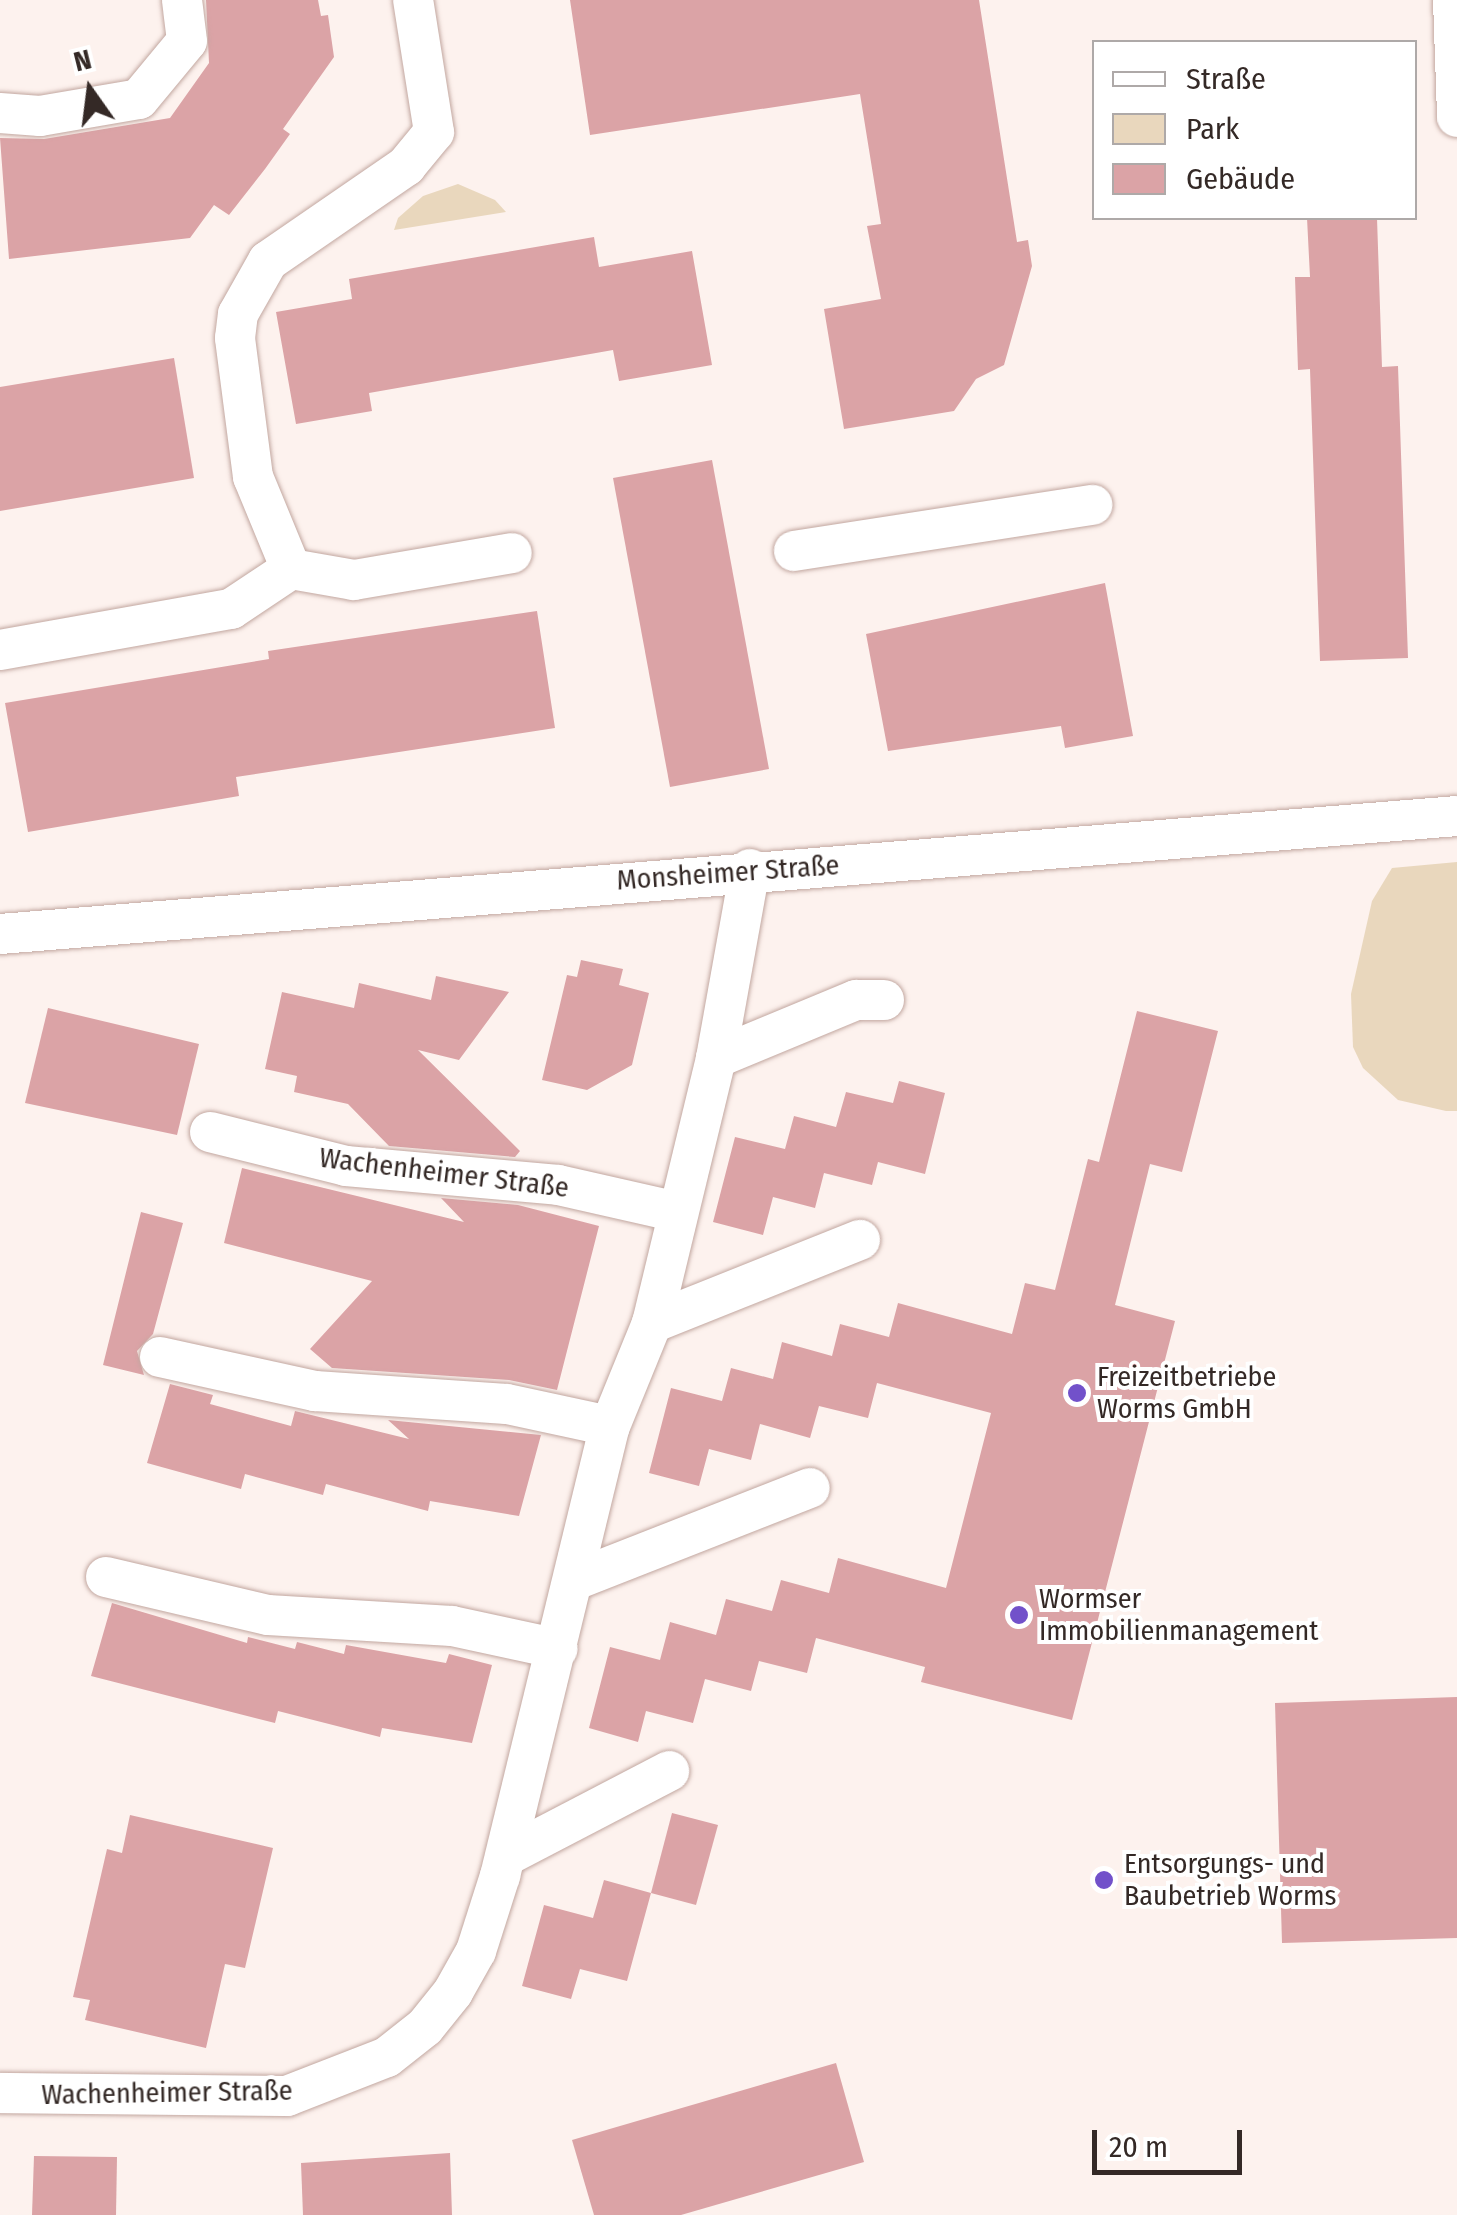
<!DOCTYPE html>
<html>
<head>
<meta charset="utf-8">
<style>
	body { margin:0 }
	#map { position:relative; width:1457px; height:2215px; overflow:hidden; background:#fdf2ee; font-family:"Fira Sans Condensed",sans-serif }
	div>[style] { position:absolute }
	.green>* { inset:0; background:#e9d7bd }
	.building>* { inset:0; background:#dba3a6 }
	.roads { filter:drop-shadow(0 0 2px #c2a7a0) drop-shadow(0 0 2px #c2a7a0) }
	.minor>* { height:40px; margin:-20px; padding:0 20px; transform-origin:20px; border-radius:20px; background:#fff }
	.dots>* { width:28px; height:28px; translate:-50% -50%; box-sizing:border-box; border:5px solid #fff; border-radius:50% }
	span { translate:-50% -50%; white-space:nowrap; text-align:center; line-height:1.15; -webkit-text-stroke:8px #fff; paint-order:stroke }
	.street-label { font-size:28px; color:#342926 }
	.poi-label { font-size:28px; color:#342926 }
	.left { translate:0 -50%; text-align:left }
	.legend { position:absolute; left:1092px; top:40px; width:325px; height:180px; box-sizing:border-box; background:#fff; border:2px solid #aea9a8; margin:0; padding:12px 18px; list-style:none; font-size:30px; color:#342926 }
	.legend li { display:flex; align-items:center; gap:20px; height:50px }
	.legend b { width:50px; border:2px solid #aea9a8 }
	.north { position:absolute; left:40px; top:40px; width:100px; height:100px; -webkit-text-stroke:8px #fff; paint-order:stroke; rotate:346deg; font-size:28px; font-weight:700; line-height:40px; text-align:center; color:#342926 }
	.north::after { content:''; display:block; margin:auto; width:35px; height:45px; background:#342926; clip-path:polygon(50% 0,100% 100%,50% 72%,0 100%) }
	.scale { position:absolute; left:1092px; top:2130px; width:150px; height:45px; box-sizing:border-box; border:5px solid #342926; border-top:0; padding-left:12px; font-size:30px; line-height:35px; white-space:nowrap; color:#342926; -webkit-text-stroke:8px #fff; paint-order:stroke }
</style>
</head>
<body>
<div id="map">
	<div class="green">
		<i style="clip-path:polygon(458px 184px,495px 200px,506px 212px,394px 230px,398px 218px,423px 196px)"></i>
		<i style="clip-path:polygon(1457px 862px,1457px 1111px,1446px 1111px,1398px 1100px,1363px 1068px,1353px 1047px,1351px 994px,1372px 901px,1392px 868px)"></i>
	</div>
	<div class="building">
		<i style="clip-path:polygon(206px 0,318px 0,321px 16px,328px 15px,334px 57px,283px 129px,290px 134px,265px 169px,229px 215px,214px 205px,190px 238px,9px 259px,0 138px,44px 139px,170px 118px,209px 63px)"></i>
		<i style="clip-path:polygon(570px 0,979px 0,1017px 242px,1028px 240px,1032px 266px,1004px 365px,976px 379px,954px 411px,844px 429px,824px 309px,881px 299px,867px 226px,881px 224px,860px 94px,590px 135px)"></i>
		<i style="clip-path:polygon(1307px 218px,1377px 218px,1382px 367px,1398px 366px,1408px 658px,1320px 661px,1310px 369px,1298px 370px,1295px 277px,1310px 277px)"></i>
		<i style="clip-path:polygon(594px 237px,599px 267px,692px 251px,712px 365px,619px 381px,613px 350px,369px 393px,372px 411px,296px 424px,276px 312px,352px 299px,349px 279px)"></i>
		<i style="clip-path:polygon(174px 358px,194px 478px,0 511px,0 387px)"></i>
		<i style="clip-path:polygon(712px 460px,769px 769px,670px 787px,613px 478px)"></i>
		<i style="clip-path:polygon(1105px 583px,1133px 736px,1065px 748px,1061px 726px,888px 751px,866px 634px)"></i>
		<i style="clip-path:polygon(537px 611px,555px 728px,236px 777px,239px 796px,28px 832px,5px 703px,269px 659px,268px 651px)"></i>
		<i style="clip-path:polygon(581px 960px,623px 969px,619px 985px,649px 993px,632px 1065px,587px 1090px,542px 1080px,567px 975px,577px 977px)"></i>
		<i style="clip-path:polygon(436px 976px,509px 992px,459px 1060px,418px 1050px,520px 1151px,515px 1157px,389px 1146px,348px 1104px,294px 1092px,297px 1076px,265px 1069px,282px 992px,354px 1008px,359px 983px,431px 1000px)"></i>
		<i style="clip-path:polygon(48px 1008px,199px 1044px,177px 1135px,25px 1103px)"></i>
		<i style="clip-path:polygon(1137px 1011px,1218px 1031px,1182px 1172px,1150px 1164px,1115px 1305px,1175px 1321px,1072px 1720px,921px 1682px,925px 1667px,816px 1638px,807px 1673px,759px 1661px,751px 1691px,705px 1679px,693px 1723px,646px 1711px,638px 1742px,589px 1728px,610px 1647px,660px 1660px,670px 1622px,716px 1635px,726px 1599px,772px 1611px,781px 1580px,829px 1593px,838px 1558px,946px 1588px,991px 1413px,877px 1383px,868px 1418px,819px 1406px,810px 1438px,760px 1424px,751px 1460px,709px 1449px,699px 1486px,649px 1473px,671px 1388px,722px 1401px,731px 1368px,773px 1379px,782px 1342px,832px 1356px,840px 1324px,889px 1337px,898px 1303px,1012px 1334px,1025px 1283px,1055px 1290px,1088px 1159px,1099px 1162px)"></i>
		<i style="clip-path:polygon(899px 1081px,945px 1093px,925px 1174px,878px 1162px,872px 1185px,824px 1173px,815px 1208px,773px 1197px,763px 1235px,713px 1222px,735px 1137px,785px 1149px,794px 1116px,836px 1127px,846px 1092px,893px 1103px)"></i>
		<i style="clip-path:polygon(242px 1168px,464px 1222px,441px 1198px,518px 1205px,599px 1226px,557px 1390px,509px 1380px,332px 1368px,310px 1349px,372px 1281px,224px 1243px)"></i>
		<i style="clip-path:polygon(141px 1212px,183px 1223px,153px 1334px,137px 1351px,144px 1375px,103px 1365px)"></i>
		<i style="clip-path:polygon(170px 1384px,213px 1395px,210px 1404px,291px 1426px,295px 1411px,409px 1439px,388px 1420px,541px 1435px,519px 1516px,430px 1501px,428px 1511px,326px 1484px,323px 1495px,245px 1474px,241px 1489px,147px 1463px)"></i>
		<i style="clip-path:polygon(112px 1603px,247px 1643px,248px 1637px,295px 1649px,297px 1642px,344px 1654px,346px 1645px,446px 1663px,449px 1654px,492px 1665px,472px 1743px,382px 1728px,380px 1737px,278px 1711px,275px 1723px,91px 1676px)"></i>
		<i style="clip-path:polygon(1457px 1697px,1457px 1938px,1282px 1943px,1275px 1703px)"></i>
		<i style="clip-path:polygon(672px 1813px,718px 1825px,696px 1905px,651px 1893px)"></i>
		<i style="clip-path:polygon(130px 1815px,273px 1848px,245px 1968px,225px 1964px,206px 2048px,85px 2020px,90px 2000px,73px 1997px,107px 1849px,122px 1853px)"></i>
		<i style="clip-path:polygon(604px 1880px,651px 1893px,627px 1981px,580px 1969px,571px 1999px,522px 1986px,544px 1905px,593px 1918px)"></i>
		<i style="clip-path:polygon(836px 2063px,864px 2162px,681px 2215px,594px 2215px,572px 2140px)"></i>
		<i style="clip-path:polygon(450px 2153px,452px 2215px,303px 2215px,301px 2163px)"></i>
		<i style="clip-path:polygon(34px 2156px,117px 2157px,116px 2215px,32px 2215px)"></i>
	</div>
	<div class="roads">
		<div class="minor">
			<i style="left:1453px;top:0;width:117px;rotate:88deg"></i>
			<i style="left:0;top:113px;width:40px;rotate:4.3deg"></i>
			<i style="left:40px;top:116px;width:100px;rotate:-9.7deg"></i>
			<i style="left:139px;top:99px;width:75px;rotate:-50.4deg"></i>
			<i style="left:187px;top:41px;width:41px;rotate:-97deg"></i>
			<i style="left:794px;top:551px;width:302px;rotate:-8.8deg"></i>
			<i style="left:291px;top:569px;width:100px;rotate:-112.4deg"></i>
			<i style="left:253px;top:477px;width:140px;rotate:-97.4deg"></i>
			<i style="left:235px;top:338px;width:24px;rotate:-83deg"></i>
			<i style="left:238px;top:314px;width:61px;rotate:-60.5deg"></i>
			<i style="left:268px;top:261px;width:168px;rotate:-34.5deg"></i>
			<i style="left:406px;top:166px;width:44px;rotate:-50.5deg"></i>
			<i style="left:434px;top:132px;width:134px;rotate:-99deg"></i>
			<i style="left:0;top:650px;width:235px;rotate:-10.1deg"></i>
			<i style="left:231px;top:609px;width:72px;rotate:-33.7deg"></i>
			<i style="left:291px;top:569px;width:64px;rotate:9.9deg"></i>
			<i style="left:354px;top:580px;width:160px;rotate:-9.7deg"></i>
			<i style="left:0;top:934px;width:1462px;rotate:-4.63deg"></i>
			<i style="left:716px;top:1058px;width:152px;rotate:-22.5deg"></i>
			<i style="left:856px;top:1000px;width:28px"></i>
			<i style="left:210px;top:1132px;width:140px;rotate:14deg"></i>
			<i style="left:346px;top:1166px;width:213px;rotate:5.1deg"></i>
			<i style="left:558px;top:1185px;width:123px;rotate:12.7deg"></i>
			<i style="left:652px;top:1323px;width:224px;rotate:-21.8deg"></i>
			<i style="left:160px;top:1357px;width:159px;rotate:12.4deg"></i>
			<i style="left:315px;top:1391px;width:192px;rotate:3.9deg"></i>
			<i style="left:507px;top:1404px;width:105px;rotate:12.1deg"></i>
			<i style="left:106px;top:1577px;width:166px;rotate:13.2deg"></i>
			<i style="left:268px;top:1615px;width:184px;rotate:3.4deg"></i>
			<i style="left:452px;top:1626px;width:108px;rotate:12.2deg"></i>
			<i style="left:575px;top:1580px;width:252px;rotate:-21.4deg"></i>
			<i style="left:506px;top:1856px;width:184px;rotate:-27.5deg"></i>
			<i style="left:0;top:2093px;width:287px;rotate:0.6deg"></i>
			<i style="left:287px;top:2096px;width:107px;rotate:-21.3deg"></i>
			<i style="left:387px;top:2057px;width:48px;rotate:-38.3deg"></i>
			<i style="left:425px;top:2027px;width:45px;rotate:-51.3deg"></i>
			<i style="left:453px;top:1992px;width:47px;rotate:-60.7deg"></i>
			<i style="left:476px;top:1951px;width:79px;rotate:-72.3deg"></i>
			<i style="left:500px;top:1876px;width:463px;rotate:-76.3deg"></i>
			<i style="left:610px;top:1426px;width:111px;rotate:-67.8deg"></i>
			<i style="left:652px;top:1323px;width:273px;rotate:-76.4deg"></i>
			<i style="left:716px;top:1058px;width:192px;rotate:-79.8deg"></i>
		</div>
	</div>
	<div class="dots">
		<i style="left:1077px;top:1393px;background:#7251ca"></i>
		<i style="left:1019px;top:1615px;background:#7251ca"></i>
		<i style="left:1104px;top:1880px;background:#7251ca"></i>
	</div>
	<div class="street-label">
		<span style="left:728px;top:873px;rotate:-4deg">Monsheimer Straße</span>
		<span style="left:444px;top:1173px;rotate:7deg">Wachenheimer Straße</span>
		<span style="left:167px;top:2093px;rotate:-1deg">Wachenheimer Straße</span>
	</div>
	<div class="poi-label">
		<span class="left" style="left:1097px;top:1393px">Freizeitbetriebe<br>Worms GmbH</span>
		<span class="left" style="left:1039px;top:1615px">Wormser<br>Immobilienmanagement</span>
		<span class="left" style="left:1124px;top:1880px">Entsorgungs- und<br>Baubetrieb Worms</span>
	</div>
	<ul class="legend">
	<li><b style="height:12px;background:#fff"></b>Straße</li>
	<li><b style="height:28px;background:#e9d7bd"></b>Park</li>
	<li><b style="height:28px;background:#dba3a6"></b>Gebäude</li>
	</ul>
	<div class="north">N</div>
	<div class="scale">20 m</div>
</div>
</body>
</html>
